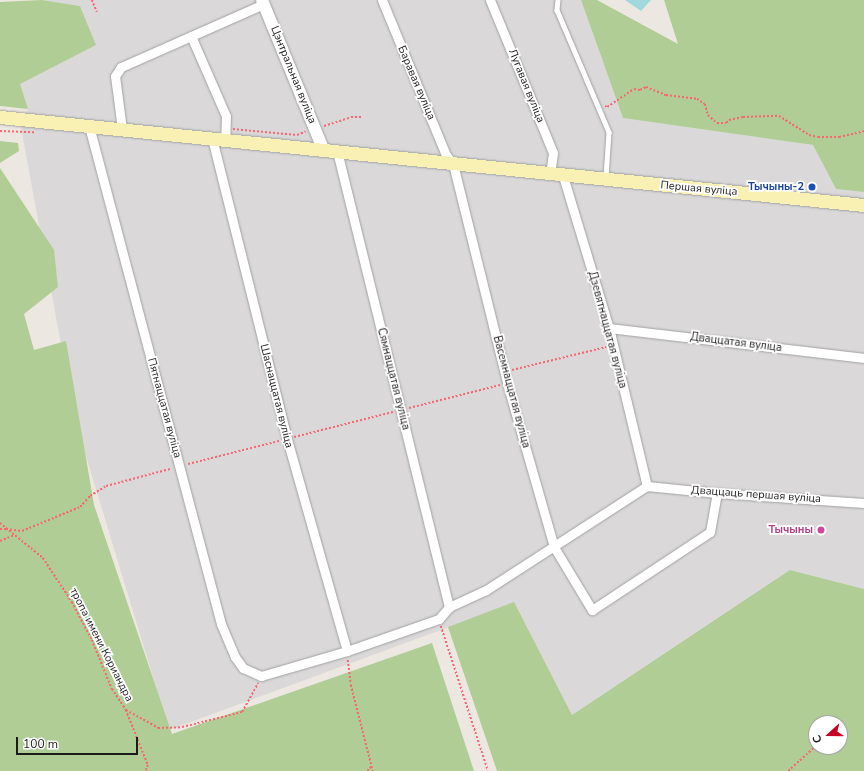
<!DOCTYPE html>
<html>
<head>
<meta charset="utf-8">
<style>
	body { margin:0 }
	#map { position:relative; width:864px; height:771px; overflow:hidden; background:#ede7e1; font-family:"Nunito Sans",sans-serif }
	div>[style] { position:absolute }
	.residential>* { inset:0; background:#dad8d9 }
	.forest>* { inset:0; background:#afcd95 }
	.water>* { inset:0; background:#a0d8db }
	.path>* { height:1.5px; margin-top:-0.75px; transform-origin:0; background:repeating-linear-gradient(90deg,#fa6570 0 2px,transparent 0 4px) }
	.roads { filter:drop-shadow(0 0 1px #a2a2a2) drop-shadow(0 0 1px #a2a2a2) }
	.service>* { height:4.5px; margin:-2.25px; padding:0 2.25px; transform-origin:2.25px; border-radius:2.25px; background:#fff }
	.minor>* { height:9px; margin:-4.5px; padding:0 4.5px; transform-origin:4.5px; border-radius:4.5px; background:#fff }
	.tertiary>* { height:12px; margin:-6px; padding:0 6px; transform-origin:6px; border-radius:6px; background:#fff }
	.secondary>* { height:13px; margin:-6.5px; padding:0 6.5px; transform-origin:6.5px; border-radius:6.5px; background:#f9f0b3 }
	.dots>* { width:11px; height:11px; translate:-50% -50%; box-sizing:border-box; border:2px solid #fff; border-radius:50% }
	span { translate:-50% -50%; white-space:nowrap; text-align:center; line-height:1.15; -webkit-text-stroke:3.5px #fff; paint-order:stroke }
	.street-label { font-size:11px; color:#1b1b1b }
	.transit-label { font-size:11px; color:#164399; font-weight:700 }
	.right { translate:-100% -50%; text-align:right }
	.hotel-label { font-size:11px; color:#b23c85; font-weight:700 }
	.north { position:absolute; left:808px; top:715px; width:40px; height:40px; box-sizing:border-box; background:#fff; border:1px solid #a4a4a4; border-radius:50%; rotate:249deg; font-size:11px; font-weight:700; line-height:16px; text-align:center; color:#1b1b1b }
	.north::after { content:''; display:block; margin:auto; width:14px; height:18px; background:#c70023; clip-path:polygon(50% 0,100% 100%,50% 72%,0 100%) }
	.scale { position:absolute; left:16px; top:737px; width:122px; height:18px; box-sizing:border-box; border:2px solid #1b1b1b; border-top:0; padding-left:5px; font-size:12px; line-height:14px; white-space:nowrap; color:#1b1b1b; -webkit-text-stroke:3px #fff; paint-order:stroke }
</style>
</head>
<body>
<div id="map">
	<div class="residential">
		<i style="clip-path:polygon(42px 0,581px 0,623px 118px,813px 145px,836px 189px,864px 192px,864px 589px,790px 570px,572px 715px,514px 603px,169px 730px,75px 420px,20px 122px,28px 109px,19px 84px,96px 45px,80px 6px)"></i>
	</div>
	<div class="forest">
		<i style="clip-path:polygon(42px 0,80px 6px,96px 45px,20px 84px,28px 109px,0 106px,0 2px)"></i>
		<i style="clip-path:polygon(581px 0,597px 0,678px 44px,664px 0,864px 0,864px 192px,836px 189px,813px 145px,623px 118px)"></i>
		<i style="clip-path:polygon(0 141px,18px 143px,19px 151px,0 163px)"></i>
		<i style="clip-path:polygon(0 168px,54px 250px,58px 287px,24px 314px,34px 350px,66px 341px,94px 505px,172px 734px,432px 643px,474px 771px,0 771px)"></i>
		<i style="clip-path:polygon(evenodd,790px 570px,864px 589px,864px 771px,497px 771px,448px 627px,514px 602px,572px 715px,790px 570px,816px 723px,840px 723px,840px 747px,816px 747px,816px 723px)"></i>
	</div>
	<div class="water">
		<i style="clip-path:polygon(625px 0,651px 0,641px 11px)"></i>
	</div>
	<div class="path">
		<i style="left:92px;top:0;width:13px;rotate:67deg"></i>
		<i style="left:605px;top:106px;width:2px;rotate:27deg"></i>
		<i style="left:607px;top:107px;width:32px;rotate:-34deg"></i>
		<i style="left:634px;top:89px;width:6px;rotate:9deg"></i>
		<i style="left:640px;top:90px;width:7px;rotate:-27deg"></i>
		<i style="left:646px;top:87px;width:22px;rotate:22deg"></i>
		<i style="left:666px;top:95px;width:31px;rotate:7deg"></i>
		<i style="left:697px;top:99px;width:9px;rotate:32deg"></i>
		<i style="left:705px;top:104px;width:11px;rotate:75deg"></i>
		<i style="left:708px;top:115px;width:12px;rotate:42deg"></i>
		<i style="left:717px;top:123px;width:9px"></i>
		<i style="left:726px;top:123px;width:4px;rotate:-45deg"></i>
		<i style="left:729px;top:120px;width:14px;rotate:-12deg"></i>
		<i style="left:743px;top:117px;width:36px;rotate:-2deg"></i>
		<i style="left:779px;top:116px;width:36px;rotate:32deg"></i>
		<i style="left:809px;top:135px;width:9px;rotate:13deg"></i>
		<i style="left:818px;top:137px;width:21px"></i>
		<i style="left:839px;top:137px;width:26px;rotate:-13deg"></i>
		<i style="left:324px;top:126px;width:28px;rotate:-18deg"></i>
		<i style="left:351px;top:117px;width:10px"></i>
		<i style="left:233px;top:129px;width:64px;rotate:5.4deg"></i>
		<i style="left:297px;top:135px;width:9px;rotate:-21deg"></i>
		<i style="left:0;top:131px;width:34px;rotate:2deg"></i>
		<i style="left:512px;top:370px;width:97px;rotate:-13.7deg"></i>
		<i style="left:409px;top:408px;width:94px;rotate:-14.2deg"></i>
		<i style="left:294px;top:437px;width:102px;rotate:-14.2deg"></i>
		<i style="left:188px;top:464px;width:94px;rotate:-14.2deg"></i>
		<i style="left:0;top:523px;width:55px;rotate:39.1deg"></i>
		<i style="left:43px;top:558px;width:53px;rotate:56.6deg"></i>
		<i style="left:72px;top:602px;width:43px;rotate:62.2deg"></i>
		<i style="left:92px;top:640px;width:53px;rotate:67.8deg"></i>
		<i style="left:112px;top:689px;width:25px;rotate:56deg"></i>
		<i style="left:126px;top:710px;width:59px;rotate:68.2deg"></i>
		<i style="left:148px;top:765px;width:6px;rotate:108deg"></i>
		<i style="left:0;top:529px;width:6px"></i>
		<i style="left:6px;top:529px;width:16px;rotate:7deg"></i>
		<i style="left:22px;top:531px;width:63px;rotate:-22.5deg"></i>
		<i style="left:80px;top:507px;width:15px;rotate:-48deg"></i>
		<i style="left:90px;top:496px;width:19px;rotate:-32deg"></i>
		<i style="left:106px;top:486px;width:66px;rotate:-14.9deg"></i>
		<i style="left:0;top:541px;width:15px;rotate:-23deg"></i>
		<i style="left:441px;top:626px;width:152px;rotate:72deg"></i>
		<i style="left:348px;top:660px;width:25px;rotate:83deg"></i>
		<i style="left:351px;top:685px;width:89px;rotate:75.7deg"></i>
		<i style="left:126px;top:710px;width:37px;rotate:29deg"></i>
		<i style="left:158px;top:728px;width:24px;rotate:-2deg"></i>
		<i style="left:182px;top:727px;width:62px;rotate:-14deg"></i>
		<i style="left:242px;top:712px;width:33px;rotate:-61deg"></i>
		<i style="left:840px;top:724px;width:4px;rotate:-45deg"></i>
		<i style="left:367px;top:771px;width:6px;rotate:-45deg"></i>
		<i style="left:788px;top:771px;width:38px;rotate:-42deg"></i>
	</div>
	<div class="roads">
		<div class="service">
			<i style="left:558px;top:0;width:10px;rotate:96deg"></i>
			<i style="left:557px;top:10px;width:133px;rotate:66.9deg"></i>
			<i style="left:609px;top:132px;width:45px;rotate:93.8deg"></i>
		</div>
		<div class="minor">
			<i style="left:382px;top:0;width:168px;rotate:67.6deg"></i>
			<i style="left:446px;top:155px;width:11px;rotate:52deg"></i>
			<i style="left:453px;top:164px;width:226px;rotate:76.1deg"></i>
			<i style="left:507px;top:383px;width:171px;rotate:74deg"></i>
			<i style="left:554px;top:547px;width:74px;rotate:58.9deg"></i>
			<i style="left:592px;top:610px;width:141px;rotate:-33.5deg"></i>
			<i style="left:710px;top:532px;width:40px;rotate:-80deg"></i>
			<i style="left:490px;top:0;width:165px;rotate:67.6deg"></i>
			<i style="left:553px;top:153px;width:21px;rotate:98deg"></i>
			<i style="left:191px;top:36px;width:87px;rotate:66.4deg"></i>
			<i style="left:226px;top:116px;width:24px;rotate:92deg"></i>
			<i style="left:89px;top:126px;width:515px;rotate:75.15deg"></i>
			<i style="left:221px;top:624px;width:36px;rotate:67deg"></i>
			<i style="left:235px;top:657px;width:14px;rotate:54deg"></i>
			<i style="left:243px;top:668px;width:20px;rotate:24deg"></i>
			<i style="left:261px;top:676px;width:90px;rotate:-16.2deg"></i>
			<i style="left:347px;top:651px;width:97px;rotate:-19.2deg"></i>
			<i style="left:439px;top:619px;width:16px;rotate:-50deg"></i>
			<i style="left:449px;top:607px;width:41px;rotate:-24.7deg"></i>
			<i style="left:486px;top:590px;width:192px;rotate:-32.9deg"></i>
			<i style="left:122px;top:129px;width:53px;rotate:-97.5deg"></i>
			<i style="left:115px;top:76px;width:11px;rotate:-56deg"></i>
			<i style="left:121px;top:67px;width:156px;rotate:-23.8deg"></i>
			<i style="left:212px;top:138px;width:310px;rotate:76deg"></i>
			<i style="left:287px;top:439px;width:220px;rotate:74.2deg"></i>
			<i style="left:337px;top:151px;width:470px;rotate:76.2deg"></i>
			<i style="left:563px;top:176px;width:159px;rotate:73.2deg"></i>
			<i style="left:609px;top:328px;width:163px;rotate:76.5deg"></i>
			<i style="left:609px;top:328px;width:257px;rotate:6.7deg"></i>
			<i style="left:647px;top:486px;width:70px;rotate:5.7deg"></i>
			<i style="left:717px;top:493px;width:147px;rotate:3.9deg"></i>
		</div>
		<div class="tertiary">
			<i style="left:262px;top:0;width:161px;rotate:67.7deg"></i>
		</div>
		<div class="secondary">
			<i style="left:0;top:117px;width:868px;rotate:5.82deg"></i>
		</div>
	</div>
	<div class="dots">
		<i style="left:812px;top:187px;background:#1a4fb4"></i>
		<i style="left:821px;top:530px;background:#d1479c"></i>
	</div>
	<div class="street-label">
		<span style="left:293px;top:75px;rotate:68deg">Цэнтральная вуліца</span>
		<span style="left:416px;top:83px;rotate:67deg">Баравая вуліца</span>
		<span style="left:526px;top:86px;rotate:68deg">Лугавая вуліца</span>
		<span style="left:699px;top:189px;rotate:5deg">Першая вуліца</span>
		<span style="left:607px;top:330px;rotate:75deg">Дзевятнаццатая вуліца</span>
		<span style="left:736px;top:343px;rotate:7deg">Дваццатая вуліца</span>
		<span style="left:393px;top:379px;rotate:76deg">Сямнаццатая вуліца</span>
		<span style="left:511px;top:392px;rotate:75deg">Васемнаццатая вуліца</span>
		<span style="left:276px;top:396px;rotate:76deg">Шаснаццатая вуліца</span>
		<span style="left:164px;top:408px;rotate:75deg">Пятнаццатая вуліца</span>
		<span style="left:756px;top:495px;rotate:4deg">Дваццаць першая вуліца</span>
		<span style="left:101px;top:645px;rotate:63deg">тропа имени Кориандра</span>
	</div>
	<div class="transit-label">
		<span class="right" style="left:804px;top:187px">Тычыны-2</span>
	</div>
	<div class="hotel-label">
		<span class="right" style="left:813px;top:530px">Тычыны</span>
	</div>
	<div class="north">С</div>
	<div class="scale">100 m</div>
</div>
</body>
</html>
